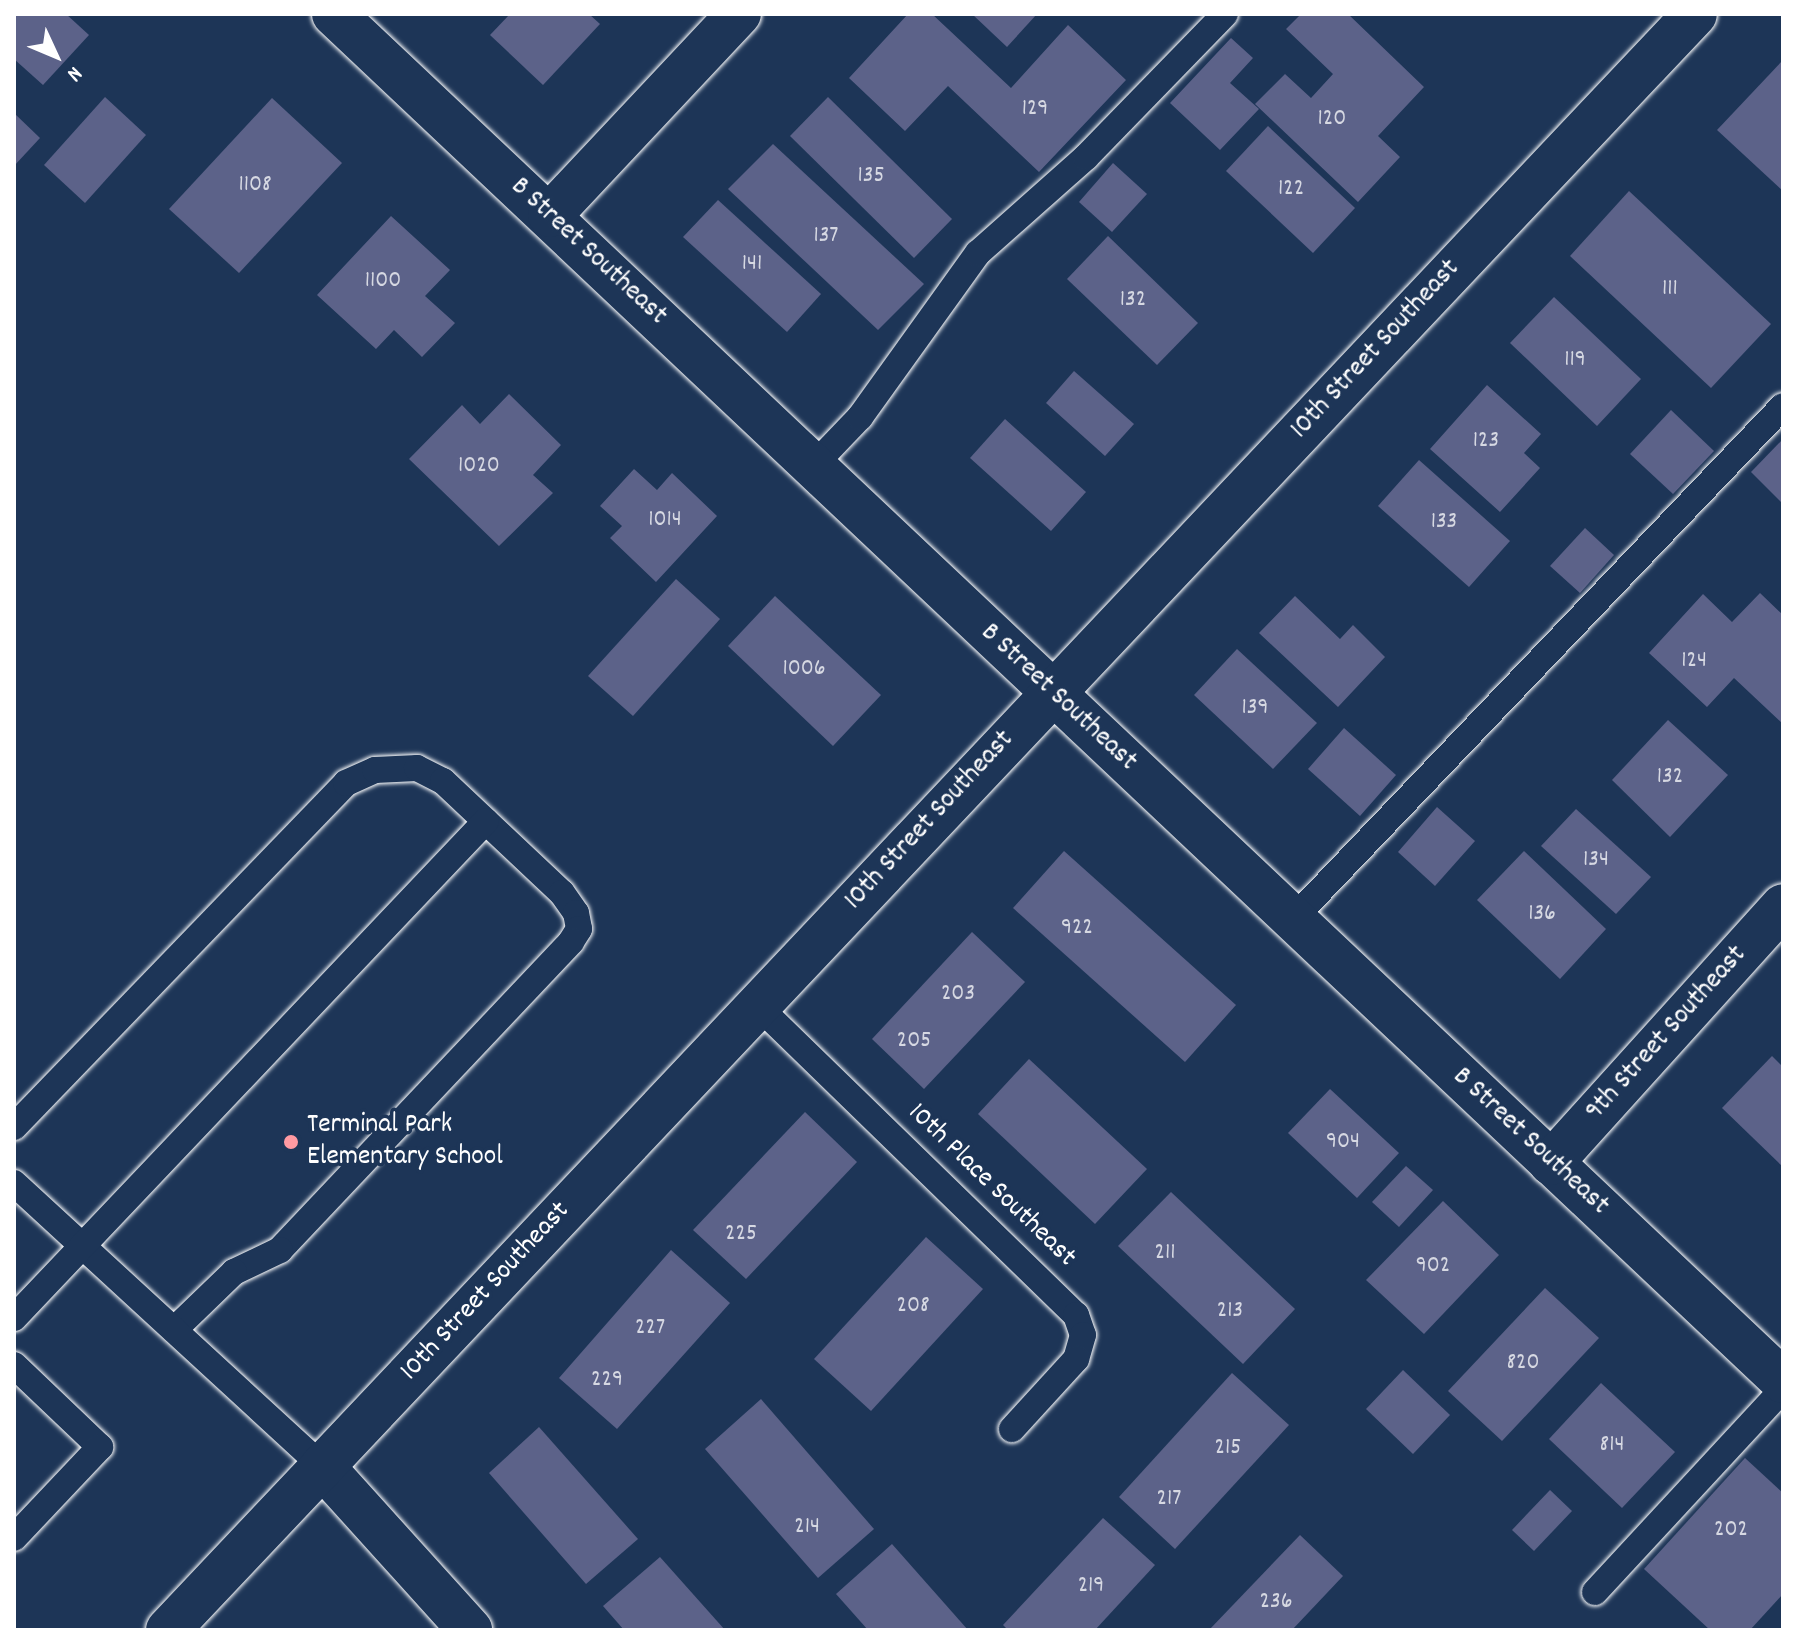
<!DOCTYPE html>
<html>
<head>
<meta charset="utf-8">
<style>
	body { margin:0 }
	#map { position:relative; width:1797px; height:1644px; overflow:hidden; background:#1d3557; font-family:Dekko,sans-serif }
	div>[style] { position:absolute }
	.building>* { inset:0; background:#5c6289 }
	.roads { filter:drop-shadow(0 0 2px #fff) drop-shadow(0 0 2px #fff) }
	.service>* { height:26px; margin:-13px; padding:0 13px; transform-origin:13px; border-radius:13px; background:#1d3557 }
	.minor>* { height:44px; margin:-22px; padding:0 22px; transform-origin:22px; border-radius:22px; background:#1d3557 }
	.dots>* { width:22px; height:22px; translate:-50% -50%; box-sizing:border-box; border:4px solid #1d3557; border-radius:50% }
	span { translate:-50% -50%; white-space:nowrap; text-align:center; line-height:1.15; -webkit-text-stroke:7px #1d3557; paint-order:stroke }
	.number-label { font-size:24px; color:#d6d8e2 }
	.number-label span { -webkit-text-stroke-width:0 }
	.street-label { font-size:28px; color:#fff }
	.poi-label { font-size:28px; color:#fff }
	.left { translate:0 -50%; text-align:left }
	.frame { position:absolute; inset:0; border:16px solid #fff; pointer-events:none }
	.north { position:absolute; left:16px; top:16px; width:80px; height:80px; -webkit-text-stroke:6px #1d3557; paint-order:stroke; rotate:134deg; font-size:22px; font-weight:700; line-height:32px; text-align:center; color:#fff }
	.north::after { content:''; display:block; margin:auto; width:28px; height:36px; background:#fff; clip-path:polygon(50% 0,100% 100%,50% 72%,0 100%) }
</style>
</head>
<body>
<div id="map">
	<div class="building">
		<i style="clip-path:polygon(14px 14px,66px 14px,89px 35px,43px 85px,14px 59px)"></i>
		<i style="clip-path:polygon(510px 14px,589px 14px,600px 24px,543px 85px,490px 35px)"></i>
		<i style="clip-path:polygon(908px 14px,932px 14px,1011px 88px,1068px 25px,1126px 80px,1039px 172px,948px 86px,905px 131px,849px 78px)"></i>
		<i style="clip-path:polygon(972px 14px,1037px 14px,1007px 47px)"></i>
		<i style="clip-path:polygon(1301px 14px,1348px 14px,1424px 87px,1378px 136px,1400px 157px,1358px 202px,1255px 104px,1285px 74px,1311px 98px,1333px 74px,1286px 29px)"></i>
		<i style="clip-path:polygon(1231px 38px,1253px 58px,1230px 83px,1259px 109px,1220px 150px,1170px 103px)"></i>
		<i style="clip-path:polygon(1783px 60px,1783px 191px,1717px 130px)"></i>
		<i style="clip-path:polygon(105px 97px,146px 135px,85px 203px,44px 165px)"></i>
		<i style="clip-path:polygon(828px 97px,952px 219px,914px 258px,790px 136px)"></i>
		<i style="clip-path:polygon(272px 98px,342px 163px,239px 273px,169px 209px)"></i>
		<i style="clip-path:polygon(14px 113px,40px 138px,14px 166px)"></i>
		<i style="clip-path:polygon(1268px 126px,1355px 208px,1313px 253px,1226px 171px)"></i>
		<i style="clip-path:polygon(773px 144px,924px 284px,878px 330px,728px 189px)"></i>
		<i style="clip-path:polygon(1113px 163px,1147px 194px,1112px 232px,1079px 202px)"></i>
		<i style="clip-path:polygon(1629px 191px,1771px 324px,1711px 388px,1570px 256px)"></i>
		<i style="clip-path:polygon(718px 200px,821px 294px,787px 332px,683px 237px)"></i>
		<i style="clip-path:polygon(391px 216px,450px 270px,425px 296px,455px 323px,422px 357px,394px 330px,376px 349px,317px 295px)"></i>
		<i style="clip-path:polygon(1108px 236px,1198px 323px,1157px 365px,1067px 279px)"></i>
		<i style="clip-path:polygon(1554px 297px,1641px 379px,1597px 426px,1510px 343px)"></i>
		<i style="clip-path:polygon(1074px 371px,1134px 424px,1105px 456px,1046px 403px)"></i>
		<i style="clip-path:polygon(1487px 385px,1541px 434px,1524px 453px,1540px 468px,1500px 512px,1430px 449px)"></i>
		<i style="clip-path:polygon(509px 394px,561px 445px,533px 475px,553px 493px,499px 546px,409px 459px,462px 405px,480px 424px)"></i>
		<i style="clip-path:polygon(1671px 410px,1714px 451px,1673px 494px,1630px 454px)"></i>
		<i style="clip-path:polygon(1005px 419px,1086px 492px,1051px 531px,970px 458px)"></i>
		<i style="clip-path:polygon(1783px 439px,1783px 504px,1751px 472px)"></i>
		<i style="clip-path:polygon(1419px 460px,1510px 541px,1469px 587px,1378px 506px)"></i>
		<i style="clip-path:polygon(634px 469px,657px 490px,672px 473px,717px 516px,656px 582px,610px 538px,622px 526px,600px 506px)"></i>
		<i style="clip-path:polygon(1585px 528px,1614px 555px,1580px 593px,1550px 566px)"></i>
		<i style="clip-path:polygon(676px 579px,720px 619px,633px 716px,588px 676px)"></i>
		<i style="clip-path:polygon(1760px 593px,1783px 615px,1783px 724px,1734px 678px,1707px 707px,1649px 653px,1703px 594px,1732px 622px)"></i>
		<i style="clip-path:polygon(775px 596px,881px 695px,833px 746px,728px 646px)"></i>
		<i style="clip-path:polygon(1295px 596px,1340px 639px,1353px 625px,1385px 657px,1338px 707px,1259px 633px)"></i>
		<i style="clip-path:polygon(1237px 649px,1317px 723px,1273px 769px,1194px 695px)"></i>
		<i style="clip-path:polygon(1668px 720px,1728px 775px,1670px 837px,1612px 780px)"></i>
		<i style="clip-path:polygon(1344px 728px,1396px 775px,1360px 816px,1308px 769px)"></i>
		<i style="clip-path:polygon(1437px 807px,1475px 841px,1435px 886px,1398px 852px)"></i>
		<i style="clip-path:polygon(1576px 809px,1651px 877px,1616px 914px,1541px 846px)"></i>
		<i style="clip-path:polygon(1064px 851px,1236px 1005px,1185px 1062px,1013px 908px)"></i>
		<i style="clip-path:polygon(1524px 851px,1606px 929px,1560px 979px,1477px 900px)"></i>
		<i style="clip-path:polygon(972px 932px,1025px 982px,924px 1089px,872px 1039px)"></i>
		<i style="clip-path:polygon(1772px 1056px,1783px 1067px,1783px 1167px,1722px 1108px)"></i>
		<i style="clip-path:polygon(1029px 1059px,1147px 1169px,1095px 1224px,978px 1114px)"></i>
		<i style="clip-path:polygon(1330px 1089px,1399px 1153px,1357px 1198px,1288px 1133px)"></i>
		<i style="clip-path:polygon(805px 1112px,857px 1162px,746px 1279px,693px 1230px)"></i>
		<i style="clip-path:polygon(1406px 1166px,1433px 1190px,1399px 1227px,1372px 1202px)"></i>
		<i style="clip-path:polygon(1171px 1192px,1295px 1309px,1243px 1364px,1118px 1246px)"></i>
		<i style="clip-path:polygon(1443px 1201px,1499px 1255px,1424px 1334px,1366px 1280px)"></i>
		<i style="clip-path:polygon(926px 1237px,983px 1289px,871px 1411px,814px 1359px)"></i>
		<i style="clip-path:polygon(671px 1250px,730px 1303px,617px 1429px,559px 1378px)"></i>
		<i style="clip-path:polygon(1545px 1288px,1599px 1338px,1502px 1441px,1448px 1391px)"></i>
		<i style="clip-path:polygon(1403px 1370px,1450px 1415px,1413px 1454px,1366px 1409px)"></i>
		<i style="clip-path:polygon(1232px 1373px,1289px 1425px,1175px 1549px,1119px 1497px)"></i>
		<i style="clip-path:polygon(1601px 1383px,1675px 1452px,1622px 1508px,1549px 1439px)"></i>
		<i style="clip-path:polygon(761px 1399px,874px 1529px,818px 1578px,705px 1449px)"></i>
		<i style="clip-path:polygon(539px 1427px,638px 1539px,586px 1584px,489px 1473px)"></i>
		<i style="clip-path:polygon(1745px 1458px,1783px 1493px,1783px 1594px,1750px 1630px,1710px 1630px,1644px 1569px)"></i>
		<i style="clip-path:polygon(1550px 1490px,1572px 1511px,1534px 1551px,1512px 1530px)"></i>
		<i style="clip-path:polygon(1103px 1518px,1155px 1565px,1095px 1630px,1008px 1630px,1003px 1625px)"></i>
		<i style="clip-path:polygon(1300px 1535px,1343px 1576px,1292px 1630px,1209px 1630px)"></i>
		<i style="clip-path:polygon(892px 1544px,968px 1630px,868px 1630px,836px 1594px)"></i>
		<i style="clip-path:polygon(660px 1557px,725px 1630px,624px 1630px,603px 1606px)"></i>
	</div>
	<div class="roads">
		<div class="service">
			<i style="left:813px;top:466px;width:68px;rotate:-46.2deg"></i>
			<i style="left:860px;top:417px;width:202px;rotate:-54.3deg"></i>
			<i style="left:978px;top:253px;width:144px;rotate:-41.6deg"></i>
			<i style="left:1086px;top:157px;width:199px;rotate:-45.8deg"></i>
			<i style="left:1293px;top:919px;width:709px;rotate:-46.31deg"></i>
			<i style="left:757px;top:1005px;width:445px;rotate:44.2deg"></i>
			<i style="left:1076px;top:1315px;width:21px;rotate:71deg"></i>
			<i style="left:1083px;top:1335px;width:25px;rotate:106deg"></i>
			<i style="left:1076px;top:1359px;width:95px;rotate:132.4deg"></i>
			<i style="left:14px;top:1127px;width:478px;rotate:-46deg"></i>
			<i style="left:346px;top:783px;width:32px;rotate:-24deg"></i>
			<i style="left:375px;top:770px;width:42px;rotate:-2.7deg"></i>
			<i style="left:417px;top:768px;width:29px;rotate:27deg"></i>
			<i style="left:443px;top:781px;width:163px;rotate:43.3deg"></i>
			<i style="left:562px;top:893px;width:24px;rotate:55deg"></i>
			<i style="left:576px;top:913px;width:16px;rotate:79deg"></i>
			<i style="left:579px;top:929px;width:15px;rotate:122deg"></i>
			<i style="left:571px;top:942px;width:424px;rotate:133.4deg"></i>
			<i style="left:280px;top:1250px;width:51px;rotate:154.4deg"></i>
			<i style="left:234px;top:1272px;width:83px;rotate:136deg"></i>
			<i style="left:14px;top:1183px;width:418px;rotate:42.6deg"></i>
			<i style="left:14px;top:1318px;width:685px;rotate:-46.48deg"></i>
			<i style="left:14px;top:1365px;width:119px;rotate:43.6deg"></i>
			<i style="left:100px;top:1447px;width:125px;rotate:133.4deg"></i>
			<i style="left:1595px;top:1592px;width:277px;rotate:-47.2deg"></i>
		</div>
		<div class="minor">
			<i style="left:334px;top:14px;width:1992px;rotate:43.33deg"></i>
			<i style="left:550px;top:215px;width:276px;rotate:-46.8deg"></i>
			<i style="left:1551px;top:1163px;width:346px;rotate:-47.9deg"></i>
			<i style="left:322px;top:1466px;width:221px;rotate:47.9deg"></i>
			<i style="left:168px;top:1630px;width:2223px;rotate:-46.62deg"></i>
		</div>
	</div>
	<div class="dots">
		<i style="left:291px;top:1142px;background:#ff9aa2"></i>
	</div>
	<div class="number-label">
		<span style="left:1035px;top:110px">129</span>
		<span style="left:1332px;top:120px">120</span>
		<span style="left:871px;top:177px">135</span>
		<span style="left:255px;top:186px">1108</span>
		<span style="left:1291px;top:190px">122</span>
		<span style="left:826px;top:237px">137</span>
		<span style="left:752px;top:265px">141</span>
		<span style="left:383px;top:282px">1100</span>
		<span style="left:1670px;top:290px">111</span>
		<span style="left:1133px;top:301px">132</span>
		<span style="left:1575px;top:361px">119</span>
		<span style="left:1486px;top:442px">123</span>
		<span style="left:479px;top:467px">1020</span>
		<span style="left:665px;top:521px">1014</span>
		<span style="left:1444px;top:523px">133</span>
		<span style="left:1694px;top:662px">124</span>
		<span style="left:804px;top:670px">1006</span>
		<span style="left:1255px;top:709px">139</span>
		<span style="left:1670px;top:778px">132</span>
		<span style="left:1596px;top:861px">134</span>
		<span style="left:1542px;top:915px">136</span>
		<span style="left:1077px;top:929px">922</span>
		<span style="left:958px;top:995px">203</span>
		<span style="left:914px;top:1042px">205</span>
		<span style="left:1343px;top:1143px">904</span>
		<span style="left:741px;top:1235px">225</span>
		<span style="left:1165px;top:1254px">211</span>
		<span style="left:1433px;top:1267px">902</span>
		<span style="left:913px;top:1307px">208</span>
		<span style="left:1230px;top:1312px">213</span>
		<span style="left:650px;top:1329px">227</span>
		<span style="left:1523px;top:1364px">820</span>
		<span style="left:607px;top:1381px">229</span>
		<span style="left:1612px;top:1446px">814</span>
		<span style="left:1228px;top:1449px">215</span>
		<span style="left:1169px;top:1500px">217</span>
		<span style="left:807px;top:1528px">214</span>
		<span style="left:1731px;top:1531px">202</span>
		<span style="left:1091px;top:1587px">219</span>
		<span style="left:1276px;top:1603px">236</span>
	</div>
	<div class="street-label">
		<span style="left:588px;top:252px;rotate:43deg">B Street Southeast</span>
		<span style="left:1376px;top:350px;rotate:-47deg">10th Street Southeast</span>
		<span style="left:1058px;top:698px;rotate:43deg">B Street Southeast</span>
		<span style="left:930px;top:821px;rotate:-47deg">10th Street Southeast</span>
		<span style="left:1667px;top:1034px;rotate:-48deg">9th Street Southeast</span>
		<span style="left:1530px;top:1142px;rotate:43deg">B Street Southeast</span>
		<span style="left:991px;top:1186px;rotate:44deg">10th Place Southeast</span>
		<span style="left:486px;top:1292px;rotate:-47deg">10th Street Southeast</span>
	</div>
	<div class="poi-label">
		<span class="left" style="left:307px;top:1142px">Terminal Park<br>Elementary School</span>
	</div>
	<div class="frame"></div>
	<div class="north">N</div>
</div>
</body>
</html>
